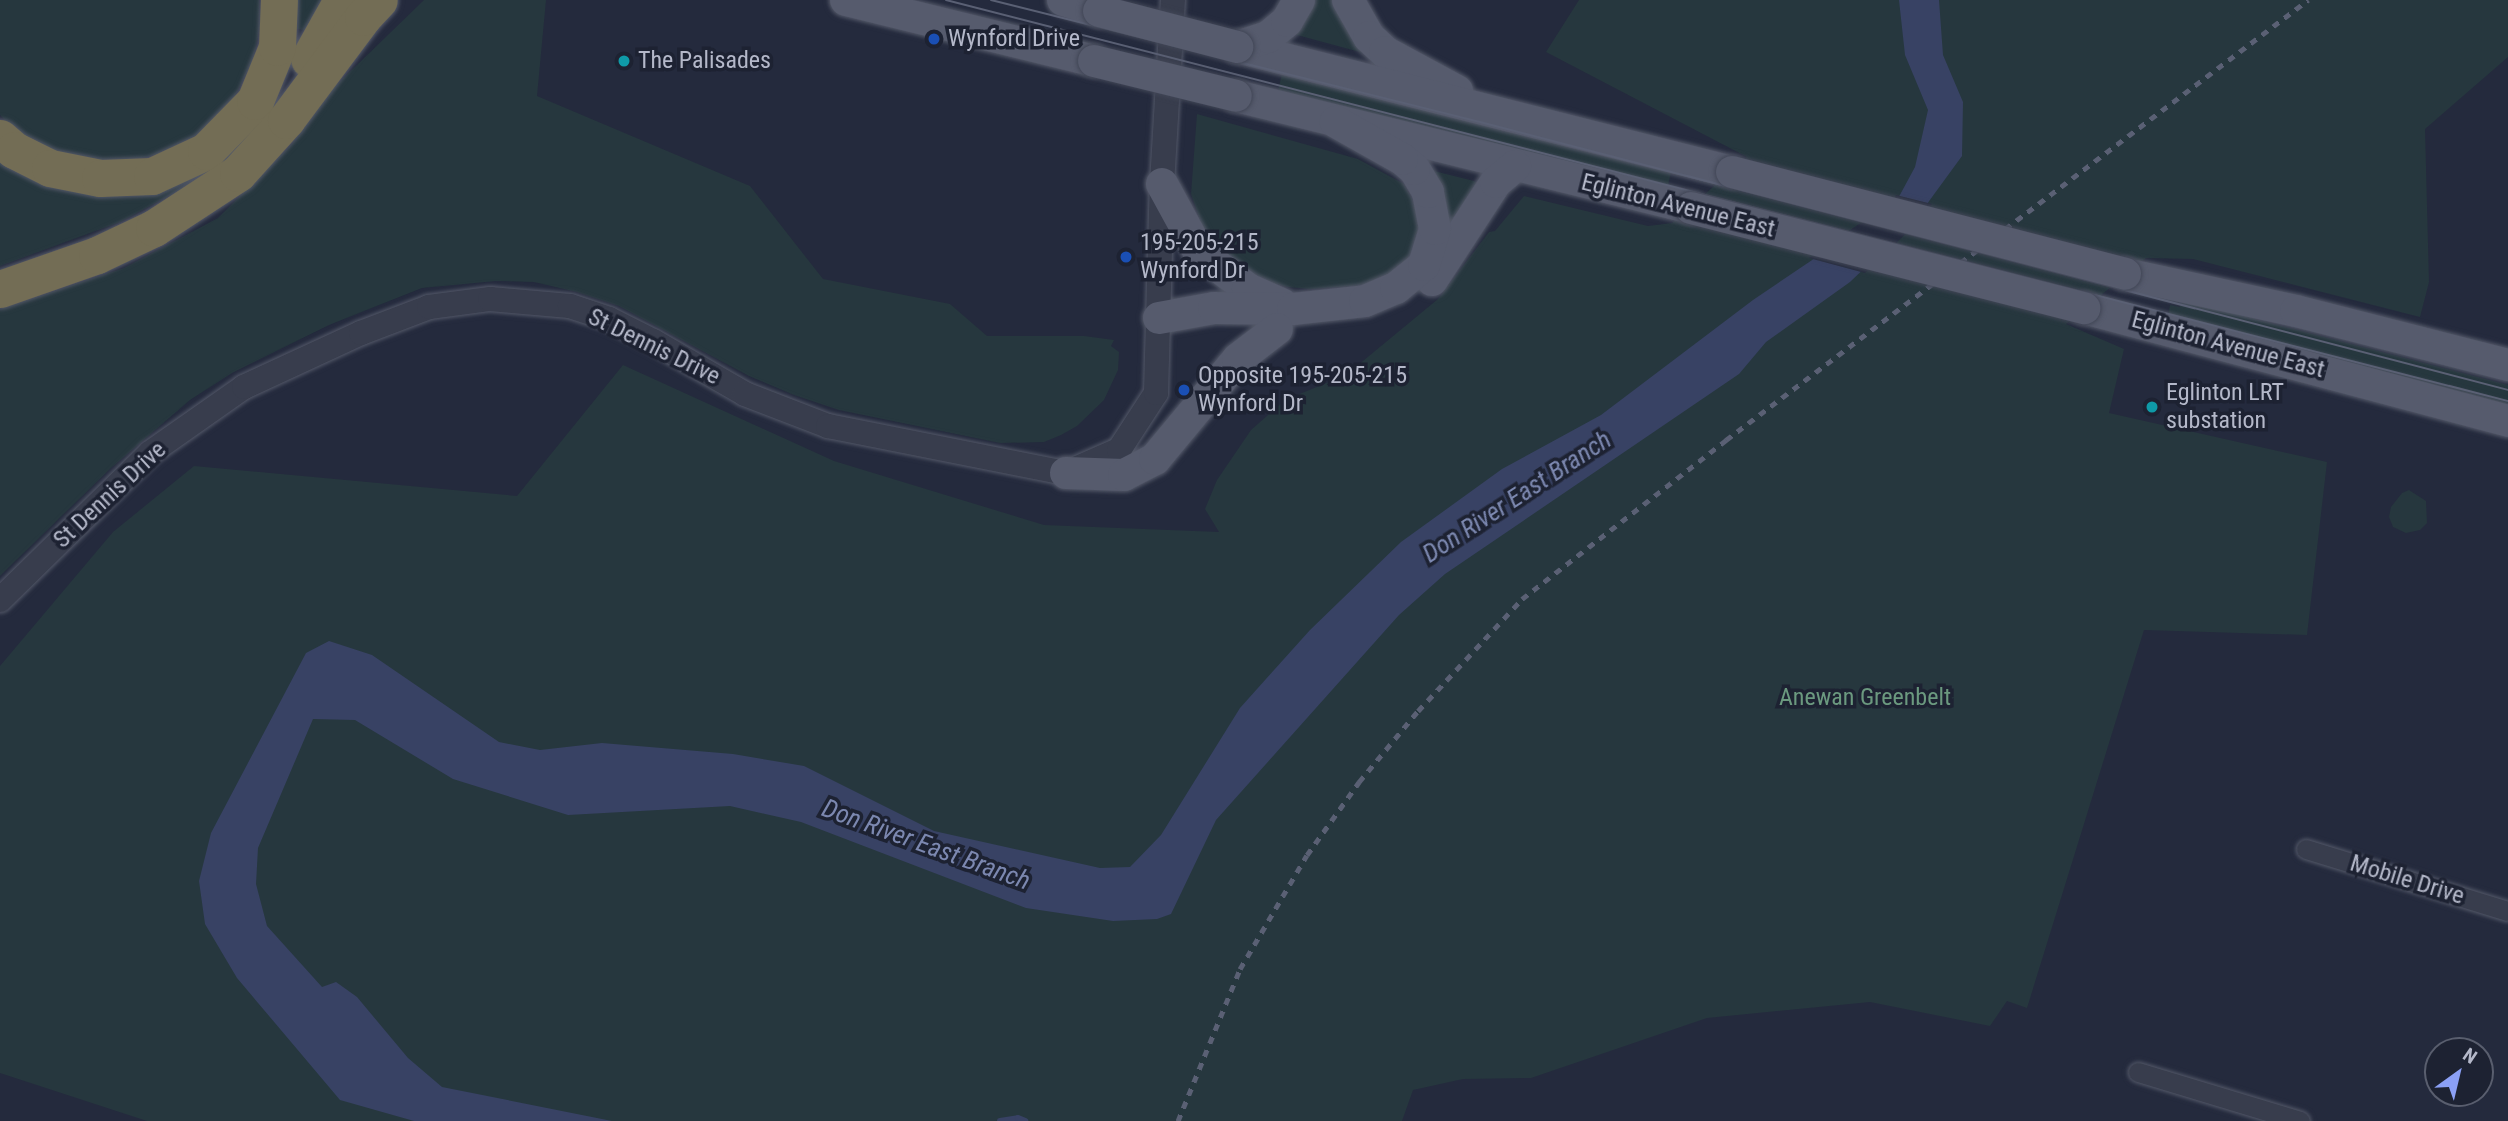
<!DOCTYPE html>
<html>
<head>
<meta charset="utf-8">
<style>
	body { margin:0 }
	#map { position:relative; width:2508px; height:1121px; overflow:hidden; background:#242a3d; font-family:"Roboto Condensed",sans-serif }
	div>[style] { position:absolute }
	.green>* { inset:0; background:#26373e }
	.water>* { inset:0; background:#384264 }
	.pier>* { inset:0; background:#242a3d }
	.stream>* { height:6px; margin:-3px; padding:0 3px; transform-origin:3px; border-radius:3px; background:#384264 }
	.roads { filter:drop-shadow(0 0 2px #535868) drop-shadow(0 0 2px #535868) }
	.minor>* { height:19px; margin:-9.5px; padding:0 9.5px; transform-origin:9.5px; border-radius:9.5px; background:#383d4d }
	.tertiary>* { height:24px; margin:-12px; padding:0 12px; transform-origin:12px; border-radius:12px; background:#383d4d }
	.primary>* { height:32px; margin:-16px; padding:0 16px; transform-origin:16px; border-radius:16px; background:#565b6d }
	.motorway>* { height:37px; margin:-18.5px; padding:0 18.5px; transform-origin:18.5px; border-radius:18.5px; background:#736d55 }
	.tram>* { height:2px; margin:-1px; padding:0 1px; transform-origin:1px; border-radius:1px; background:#5a6074 }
	.rail>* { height:5px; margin-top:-2.5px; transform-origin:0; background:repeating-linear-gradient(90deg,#5a6074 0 7px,transparent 0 14px) }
	.bridges { filter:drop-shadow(0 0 2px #414656) drop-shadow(0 0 2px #414656) }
	.primary-bridge>* { height:32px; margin:-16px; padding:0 16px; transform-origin:16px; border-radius:16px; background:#565b6d }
	.dots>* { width:19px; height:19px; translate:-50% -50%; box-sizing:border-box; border:4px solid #1d2232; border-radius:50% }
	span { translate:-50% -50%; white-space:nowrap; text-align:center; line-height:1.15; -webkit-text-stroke:7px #1d2232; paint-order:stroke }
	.poi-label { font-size:24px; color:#b4b8c9 }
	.left { translate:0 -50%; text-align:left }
	.street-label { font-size:24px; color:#b4b8c9 }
	.park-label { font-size:24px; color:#6b997f }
	.water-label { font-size:26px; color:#7c88b0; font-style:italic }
	.north { position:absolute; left:2424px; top:1037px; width:70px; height:70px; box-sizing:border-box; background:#1d2232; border:2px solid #595e6e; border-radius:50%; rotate:34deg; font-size:19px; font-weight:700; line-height:28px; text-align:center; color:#b4b8c9 }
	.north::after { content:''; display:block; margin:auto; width:24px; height:32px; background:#8ba0f6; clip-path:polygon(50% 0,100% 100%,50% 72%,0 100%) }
</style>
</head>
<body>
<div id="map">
	<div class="green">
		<i style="clip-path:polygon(0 0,259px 0,260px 26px,253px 60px,237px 92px,221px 115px,193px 139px,162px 153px,121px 163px,69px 157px,39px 145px,13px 129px,0 115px)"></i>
		<i style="clip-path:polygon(289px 0,321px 0,309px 31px,289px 27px)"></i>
		<i style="clip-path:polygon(424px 0,546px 0,537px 96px,750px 186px,823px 279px,950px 304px,987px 336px,1084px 336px,1114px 340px,1111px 346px,1119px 352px,1118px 370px,1104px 400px,1077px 426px,1061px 435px,1044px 442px,1000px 443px,839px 410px,794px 395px,749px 376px,619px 306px,577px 292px,534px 282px,496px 281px,422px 288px,329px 325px,232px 373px,190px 400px,111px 468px,0 576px,0 309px,124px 268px,218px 218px,292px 144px,327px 94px)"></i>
		<i style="clip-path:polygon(1309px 0,1339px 0,1371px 55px,1297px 35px,1295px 33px)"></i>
		<i style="clip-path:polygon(1579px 0,2508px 0,2508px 57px,2425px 129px,2429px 282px,2420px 317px,2193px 259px,2146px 258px,2066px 324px,2124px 349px,2109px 413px,2327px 462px,2307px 635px,2144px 630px,2027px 1008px,2007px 1001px,1990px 1026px,1870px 1002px,1707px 1018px,1531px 1078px,1463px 1079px,1413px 1090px,1402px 1121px,147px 1121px,0 1073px,0 666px,113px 532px,194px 466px,517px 496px,623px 365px,834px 461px,1044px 525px,1219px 532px,1205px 509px,1217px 480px,1251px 430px,1285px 400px,1346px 375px,1438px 299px,1489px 232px,1495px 231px,1524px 196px,1648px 226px,1672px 223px,1747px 157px,1546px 52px)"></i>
		<i style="clip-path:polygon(1283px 69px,1672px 168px,1667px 190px,1278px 91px)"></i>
		<i style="clip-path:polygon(1197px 114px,1358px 159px,1404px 184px,1421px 216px,1415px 251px,1405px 265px,1368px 285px,1310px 289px,1288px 287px,1264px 281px,1214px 246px,1202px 226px,1191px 194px)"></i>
		<i style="clip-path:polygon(0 157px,217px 164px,189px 185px,120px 222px,0 266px)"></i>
		<i style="clip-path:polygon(1430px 170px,1474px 181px,1478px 184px,1440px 255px)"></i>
		<i style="clip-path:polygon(2182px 300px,2508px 385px,2508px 406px,2168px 317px,2170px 305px,2180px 307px)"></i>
		<i style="clip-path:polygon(2409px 490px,2426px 501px,2427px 523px,2420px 530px,2406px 533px,2393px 527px,2389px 517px,2391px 507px,2402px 493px)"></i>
	</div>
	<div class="water">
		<i style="clip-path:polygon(1899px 0,1939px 0,1943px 55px,1963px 102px,1962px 156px,1916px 219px,1850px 282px,1766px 342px,1739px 374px,1445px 574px,1399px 615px,1216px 820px,1171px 914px,1157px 919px,1113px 921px,1026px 908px,801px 822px,730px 806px,568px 815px,453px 779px,355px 720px,313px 719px,258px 848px,256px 884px,267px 926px,322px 987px,336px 982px,357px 997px,408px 1058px,442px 1087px,612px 1121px,414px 1121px,340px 1100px,237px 978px,205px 924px,199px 881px,211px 833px,306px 653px,329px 641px,372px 655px,499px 742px,540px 750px,602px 743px,733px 754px,804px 766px,934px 831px,1100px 868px,1130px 867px,1161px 835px,1240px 708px,1310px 630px,1401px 542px,1502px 469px,1601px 415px,1753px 300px,1895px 204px,1915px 167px,1928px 110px,1905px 55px)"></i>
	</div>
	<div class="pier">
		<i style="clip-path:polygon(1896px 195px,1932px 204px,1919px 221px,1865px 273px,1809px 258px,1893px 201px)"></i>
	</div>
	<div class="stream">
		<i style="left:1000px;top:1121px;width:18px;rotate:-9deg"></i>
		<i style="left:1018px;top:1118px;width:8px;rotate:23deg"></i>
	</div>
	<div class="roads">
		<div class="minor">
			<i style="left:2306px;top:849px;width:211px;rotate:17.1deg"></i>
			<i style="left:2138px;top:1072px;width:169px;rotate:16.8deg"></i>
		</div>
		<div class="tertiary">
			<i style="left:0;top:600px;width:210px;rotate:-44.4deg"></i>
			<i style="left:150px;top:453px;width:115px;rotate:-35.1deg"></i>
			<i style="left:244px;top:387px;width:129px;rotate:-24.8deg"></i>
			<i style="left:361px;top:333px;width:73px;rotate:-20.9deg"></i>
			<i style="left:429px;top:307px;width:62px;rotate:-7.5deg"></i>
			<i style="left:490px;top:299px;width:80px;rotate:5deg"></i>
			<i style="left:570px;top:306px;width:41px;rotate:18.4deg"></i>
			<i style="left:609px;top:319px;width:49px;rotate:26.6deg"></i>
			<i style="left:653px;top:341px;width:106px;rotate:29.9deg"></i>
			<i style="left:745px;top:394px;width:89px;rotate:21.1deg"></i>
			<i style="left:828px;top:426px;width:243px;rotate:11.2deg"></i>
			<i style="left:1066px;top:473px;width:58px;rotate:-23.5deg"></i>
			<i style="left:1119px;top:450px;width:68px;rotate:-57deg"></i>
			<i style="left:1156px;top:393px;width:209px;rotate:-88.4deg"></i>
			<i style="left:1162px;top:184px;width:184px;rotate:-86.6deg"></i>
		</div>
		<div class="primary">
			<i style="left:846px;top:0;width:255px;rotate:13.8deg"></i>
			<i style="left:1063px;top:0;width:38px;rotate:17deg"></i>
			<i style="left:1348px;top:0;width:43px;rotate:60.4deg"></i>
			<i style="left:1369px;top:37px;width:22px;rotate:43deg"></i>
			<i style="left:1385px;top:52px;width:82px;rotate:28.4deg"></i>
			<i style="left:1237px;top:47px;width:511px;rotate:14.17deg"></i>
			<i style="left:1237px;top:47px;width:33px;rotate:-18deg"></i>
			<i style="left:1268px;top:37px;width:25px;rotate:-40deg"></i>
			<i style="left:1287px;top:21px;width:24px;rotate:-60deg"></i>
			<i style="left:1236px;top:96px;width:469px;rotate:13.8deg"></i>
			<i style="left:1162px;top:184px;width:77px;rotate:61.4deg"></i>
			<i style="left:1199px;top:252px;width:61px;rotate:37.1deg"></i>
			<i style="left:1248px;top:289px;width:37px;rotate:24deg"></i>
			<i style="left:2125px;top:274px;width:175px;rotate:12.2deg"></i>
			<i style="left:2296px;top:311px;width:219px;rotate:14.3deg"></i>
			<i style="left:1432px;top:280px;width:117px;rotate:-56.9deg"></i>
			<i style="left:1496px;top:182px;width:25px;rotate:-40deg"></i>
			<i style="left:2084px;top:308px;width:439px;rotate:14.9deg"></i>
			<i style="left:1159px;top:318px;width:56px;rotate:-10.3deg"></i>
			<i style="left:1214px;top:308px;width:79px;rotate:0.7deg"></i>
			<i style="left:1293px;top:309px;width:72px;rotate:-6.3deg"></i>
			<i style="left:1365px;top:301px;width:34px;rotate:-23deg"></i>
			<i style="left:1396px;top:288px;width:36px;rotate:-39deg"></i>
			<i style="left:1424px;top:265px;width:38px;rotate:-73deg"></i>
			<i style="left:1435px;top:229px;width:38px;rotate:-101deg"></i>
			<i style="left:1428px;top:192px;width:27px;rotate:-121deg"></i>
			<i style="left:1414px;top:169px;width:16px;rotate:-140deg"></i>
			<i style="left:1402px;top:159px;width:76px;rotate:-150.7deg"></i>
			<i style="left:1066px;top:473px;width:58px;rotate:2deg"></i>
			<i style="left:1124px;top:475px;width:35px;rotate:-27deg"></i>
			<i style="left:1155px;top:459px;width:130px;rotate:-50.3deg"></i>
			<i style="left:1238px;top:359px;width:49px;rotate:-37.6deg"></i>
		</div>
		<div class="motorway">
			<i style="left:309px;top:59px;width:68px;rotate:-60.8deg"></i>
			<i style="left:0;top:138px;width:18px;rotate:41deg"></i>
			<i style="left:14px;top:150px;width:40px;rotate:26.6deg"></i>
			<i style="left:50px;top:168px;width:51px;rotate:11.3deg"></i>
			<i style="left:100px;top:178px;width:52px;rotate:-2.2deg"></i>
			<i style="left:152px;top:176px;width:60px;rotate:-24.8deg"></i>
			<i style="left:206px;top:151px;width:70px;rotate:-45.6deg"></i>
			<i style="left:255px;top:101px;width:58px;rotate:-67.8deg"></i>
			<i style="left:277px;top:47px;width:47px;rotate:-87.6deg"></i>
			<i style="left:0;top:289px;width:103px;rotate:-19.3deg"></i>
			<i style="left:97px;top:255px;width:63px;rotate:-25.3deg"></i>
			<i style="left:154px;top:228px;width:100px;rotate:-33.2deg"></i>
			<i style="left:238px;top:173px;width:72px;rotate:-47.8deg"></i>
			<i style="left:286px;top:120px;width:129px;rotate:-53.2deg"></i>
			<i style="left:363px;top:17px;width:23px;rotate:-47deg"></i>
		</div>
	</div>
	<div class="tram">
		<i style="left:946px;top:0;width:1613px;rotate:14.4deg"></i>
		<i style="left:991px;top:0;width:508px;rotate:14.01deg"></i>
		<i style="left:1484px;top:123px;width:1058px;rotate:14.61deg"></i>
	</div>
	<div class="rail">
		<i style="left:1178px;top:1121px;width:164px;rotate:-67.8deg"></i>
		<i style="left:1240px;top:969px;width:132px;rotate:-59.6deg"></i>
		<i style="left:1307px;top:855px;width:90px;rotate:-54.5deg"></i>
		<i style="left:1359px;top:782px;width:92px;rotate:-50.3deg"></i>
		<i style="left:1418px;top:711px;width:153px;rotate:-47.1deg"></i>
		<i style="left:1522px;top:599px;width:259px;rotate:-37.9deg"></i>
		<i style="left:1726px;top:440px;width:730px;rotate:-37.09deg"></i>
	</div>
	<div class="bridges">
		<div class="primary-bridge">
			<i style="left:1099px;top:11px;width:143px;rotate:14.6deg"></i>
			<i style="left:1094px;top:61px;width:146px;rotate:13.8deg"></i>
			<i style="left:1732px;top:172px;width:406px;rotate:14.5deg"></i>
			<i style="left:1691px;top:208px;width:406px;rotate:14.3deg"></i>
		</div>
	</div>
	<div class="dots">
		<i style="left:934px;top:39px;background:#1a4fb4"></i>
		<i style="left:624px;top:61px;background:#0f9aa8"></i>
		<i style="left:1126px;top:257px;background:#1a4fb4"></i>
		<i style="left:1184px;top:390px;background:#1a4fb4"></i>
		<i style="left:2152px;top:407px;background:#0f9aa8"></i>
	</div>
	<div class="poi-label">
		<span class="left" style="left:948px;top:39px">Wynford Drive</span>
		<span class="left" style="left:638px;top:61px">The Palisades</span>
		<span class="left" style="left:1140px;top:257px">195-205-215<br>Wynford Dr</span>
		<span class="left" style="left:1198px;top:390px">Opposite 195-205-215<br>Wynford Dr</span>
		<span class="left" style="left:2166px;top:407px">Eglinton LRT<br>substation</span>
	</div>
	<div class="street-label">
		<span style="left:1678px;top:206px;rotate:14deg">Eglinton Avenue East</span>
		<span style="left:2228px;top:345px;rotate:15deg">Eglinton Avenue East</span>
		<span style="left:654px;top:347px;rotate:26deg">St Dennis Drive</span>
		<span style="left:110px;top:495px;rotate:-43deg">St Dennis Drive</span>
		<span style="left:2407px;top:880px;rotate:17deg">Mobile Drive</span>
	</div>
	<div class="park-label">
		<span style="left:1865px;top:698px">Anewan Greenbelt</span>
	</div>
	<div class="water-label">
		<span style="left:1517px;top:497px;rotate:-33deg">Don River East Branch</span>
		<span style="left:926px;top:845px;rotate:20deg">Don River East Branch</span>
	</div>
	<div class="north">N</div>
</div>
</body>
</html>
